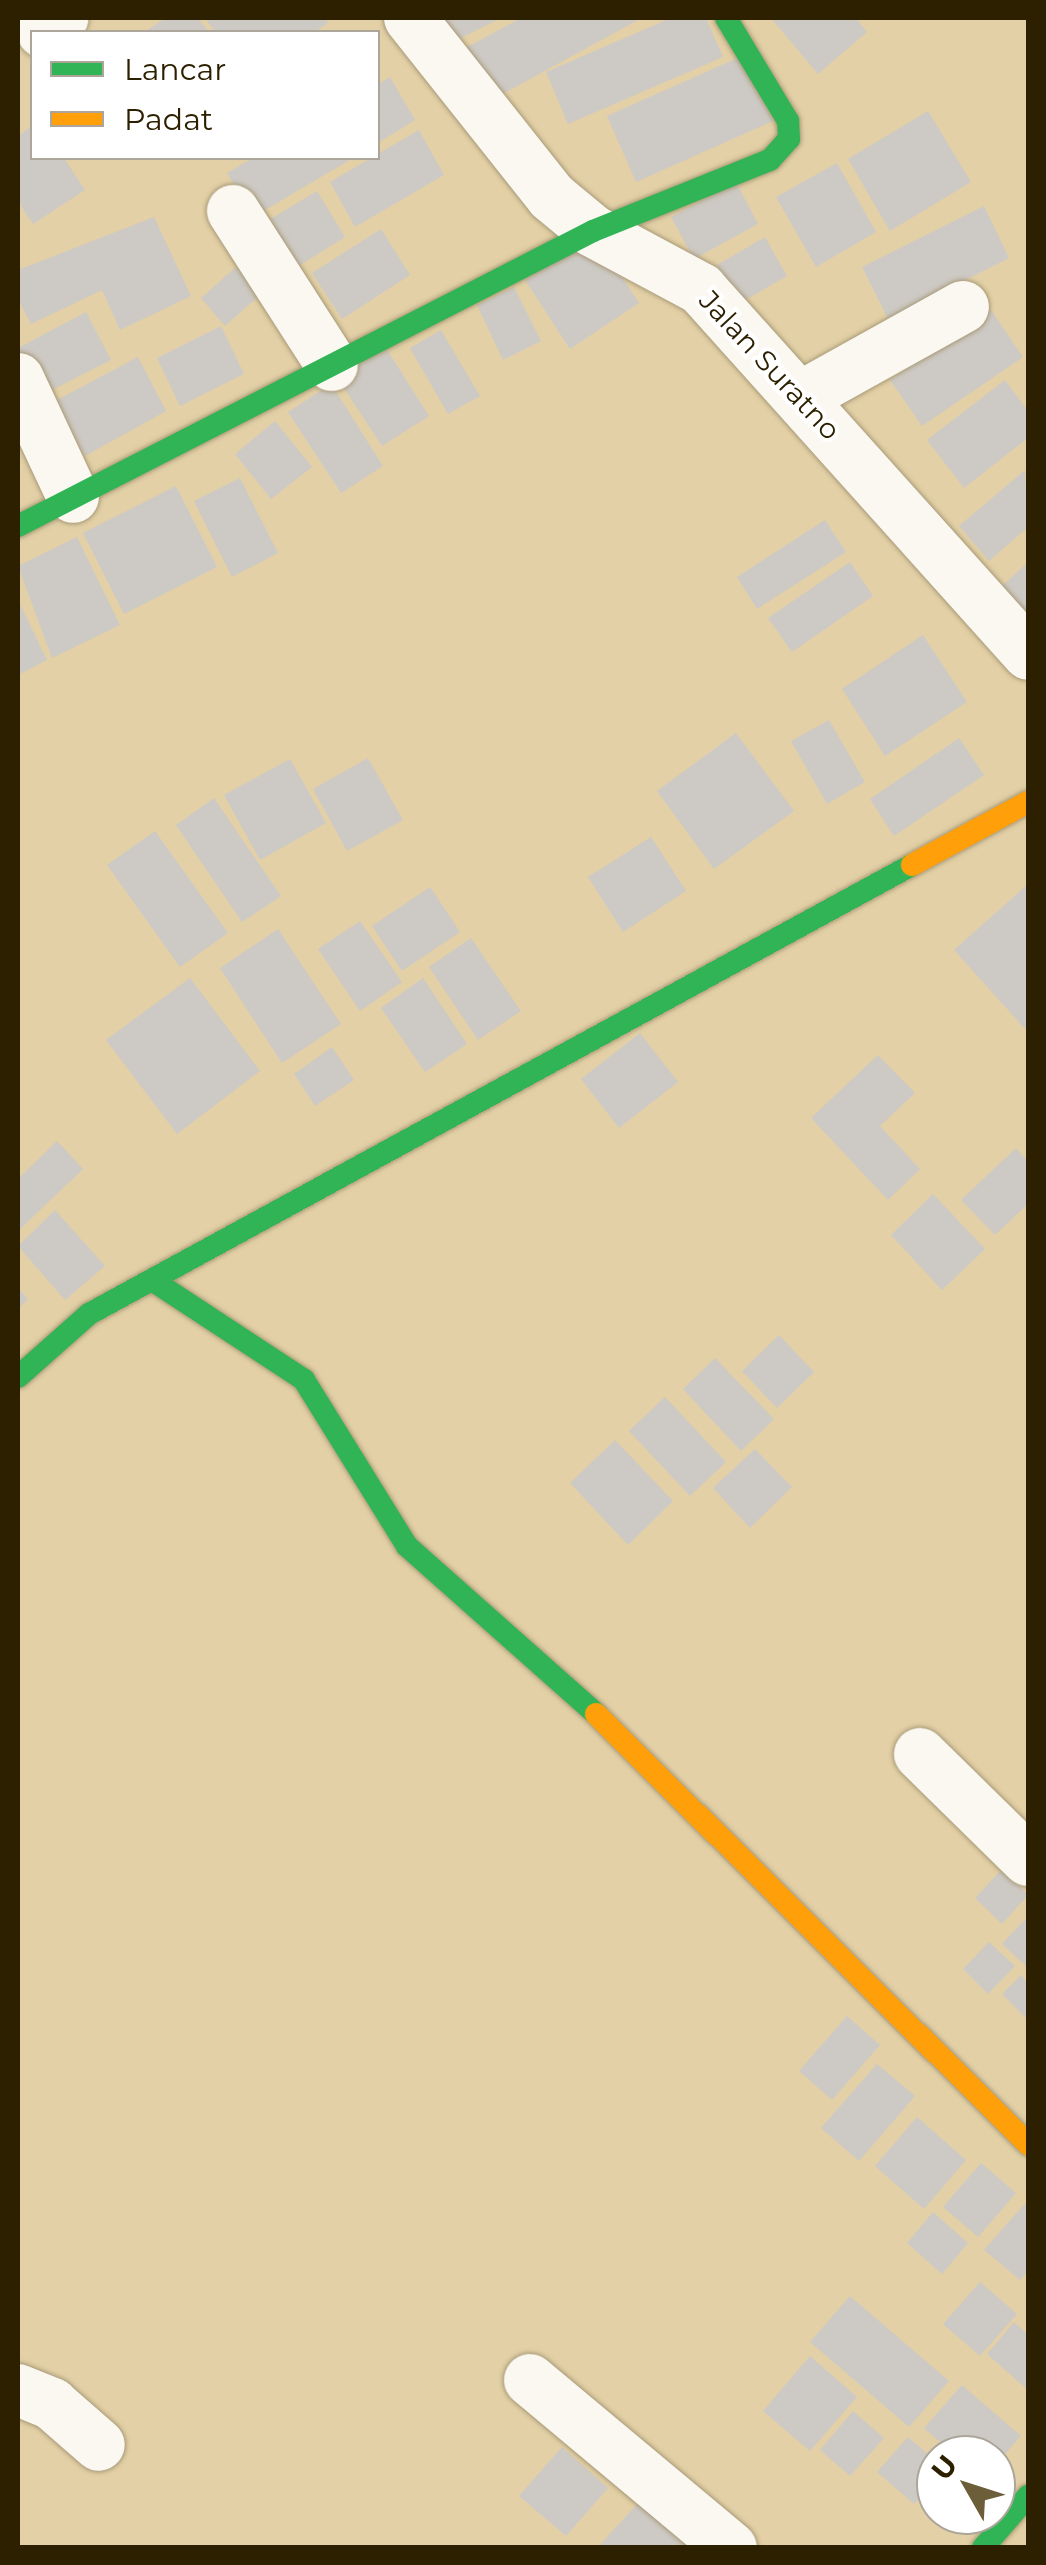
<!DOCTYPE html>
<html>
<head>
<meta charset="utf-8">
<style>
	body { margin:0 }
	#map { position:relative; width:1046px; height:2565px; overflow:hidden; background:#e3d0a6; font-family:Montserrat,sans-serif }
	div>[style] { position:absolute }
	.building>* { inset:0; background:#cdc9c4 }
	.roads { filter:drop-shadow(0 0 2px #a89a78) drop-shadow(0 0 2px #a89a78) }
	.street>* { height:52px; margin:-26px; padding:0 26px; transform-origin:26px; border-radius:26px; background:#fbf8f2 }
	.fast>* { height:22px; margin:-11px; padding:0 11px; transform-origin:11px; border-radius:11px; background:#30b455 }
	.slow>* { height:22px; margin:-11px; padding:0 11px; transform-origin:11px; border-radius:11px; background:#ff9f0a }
	span { translate:-50% -50%; white-space:nowrap; text-align:center; line-height:1.15; -webkit-text-stroke:8px #fff; paint-order:stroke }
	.street-label { font-size:28px; color:#2d2000 }
	.frame { position:absolute; inset:0; border:20px solid #2d2000; pointer-events:none }
	.legend { position:absolute; left:30px; top:30px; width:350px; height:130px; box-sizing:border-box; background:#fff; border:2px solid #aba699; margin:0; padding:12px 18px; list-style:none; font-size:30px; color:#2d2000 }
	.legend li { display:flex; align-items:center; gap:20px; height:50px }
	.legend b { width:50px; border:2px solid #aba699 }
	.north { position:absolute; left:916px; top:2435px; width:100px; height:100px; box-sizing:border-box; background:#fff; border:2px solid #aba699; border-radius:50%; rotate:309deg; font-size:28px; font-weight:700; line-height:40px; text-align:center; color:#2d2000 }
	.north::after { content:''; display:block; margin:auto; width:35px; height:45px; background:#6d5e3a; clip-path:polygon(50% 0,100% 100%,50% 72%,0 100%) }
</style>
</head>
<body>
<div id="map">
	<div class="building">
		<i style="clip-path:polygon(166px 18px,198px 18px,209px 32px,144px 32px)"></i>
		<i style="clip-path:polygon(205px 18px,325px 18px,328px 23px,314px 32px,215px 32px)"></i>
		<i style="clip-path:polygon(439px 18px,501px 18px,451px 43px)"></i>
		<i style="clip-path:polygon(521px 18px,636px 18px,638px 20px,486px 103px,458px 52px)"></i>
		<i style="clip-path:polygon(671px 18px,706px 18px,723px 57px,568px 124px,546px 72px)"></i>
		<i style="clip-path:polygon(771px 18px,856px 18px,867px 32px,818px 74px)"></i>
		<i style="clip-path:polygon(744px 55px,773px 121px,636px 182px,607px 116px)"></i>
		<i style="clip-path:polygon(390px 77px,415px 120px,378px 143px,378px 84px)"></i>
		<i style="clip-path:polygon(928px 111px,971px 182px,890px 231px,848px 159px)"></i>
		<i style="clip-path:polygon(32px 126px,32px 158px,64px 158px,85px 190px,33px 224px,18px 201px,18px 136px)"></i>
		<i style="clip-path:polygon(419px 130px,444px 175px,355px 227px,330px 182px)"></i>
		<i style="clip-path:polygon(253px 158px,353px 158px,253px 217px,227px 173px)"></i>
		<i style="clip-path:polygon(837px 163px,876px 232px,816px 267px,776px 197px)"></i>
		<i style="clip-path:polygon(736px 182px,758px 224px,694px 259px,671px 217px)"></i>
		<i style="clip-path:polygon(317px 191px,345px 237px,283px 276px,254px 229px)"></i>
		<i style="clip-path:polygon(984px 206px,1009px 258px,888px 319px,862px 267px)"></i>
		<i style="clip-path:polygon(154px 217px,191px 296px,120px 330px,102px 290px,31px 324px,18px 299px,18px 270px)"></i>
		<i style="clip-path:polygon(381px 229px,410px 275px,342px 319px,312px 273px)"></i>
		<i style="clip-path:polygon(594px 234px,639px 303px,570px 349px,525px 280px)"></i>
		<i style="clip-path:polygon(765px 237px,787px 276px,738px 304px,717px 265px)"></i>
		<i style="clip-path:polygon(236px 267px,260px 295px,225px 326px,201px 298px)"></i>
		<i style="clip-path:polygon(514px 287px,541px 341px,503px 360px,477px 305px)"></i>
		<i style="clip-path:polygon(991px 310px,1023px 357px,922px 426px,890px 380px)"></i>
		<i style="clip-path:polygon(86px 312px,111px 360px,40px 396px,18px 348px)"></i>
		<i style="clip-path:polygon(221px 326px,244px 374px,180px 406px,157px 358px)"></i>
		<i style="clip-path:polygon(441px 330px,480px 396px,448px 414px,410px 348px)"></i>
		<i style="clip-path:polygon(384px 345px,429px 416px,382px 446px,336px 376px)"></i>
		<i style="clip-path:polygon(138px 357px,166px 411px,85px 456px,55px 401px)"></i>
		<i style="clip-path:polygon(1005px 380px,1028px 411px,1028px 438px,964px 488px,927px 440px)"></i>
		<i style="clip-path:polygon(331px 384px,383px 466px,341px 493px,288px 412px)"></i>
		<i style="clip-path:polygon(275px 421px,312px 467px,271px 499px,235px 454px)"></i>
		<i style="clip-path:polygon(1025px 470px,1028px 527px,989px 561px,959px 526px)"></i>
		<i style="clip-path:polygon(240px 478px,278px 553px,232px 577px,194px 501px)"></i>
		<i style="clip-path:polygon(176px 486px,217px 567px,124px 614px,83px 533px)"></i>
		<i style="clip-path:polygon(825px 520px,846px 552px,757px 609px,737px 577px)"></i>
		<i style="clip-path:polygon(77px 537px,120px 625px,52px 658px,18px 566px)"></i>
		<i style="clip-path:polygon(850px 562px,873px 596px,792px 652px,768px 618px)"></i>
		<i style="clip-path:polygon(1028px 562px,1028px 613px,1024px 618px,998px 590px)"></i>
		<i style="clip-path:polygon(18px 600px,47px 660px,18px 675px)"></i>
		<i style="clip-path:polygon(923px 635px,967px 702px,885px 756px,842px 689px)"></i>
		<i style="clip-path:polygon(829px 720px,865px 782px,827px 804px,791px 741px)"></i>
		<i style="clip-path:polygon(736px 733px,794px 811px,714px 869px,657px 791px)"></i>
		<i style="clip-path:polygon(959px 738px,984px 775px,894px 836px,870px 799px)"></i>
		<i style="clip-path:polygon(368px 758px,403px 820px,347px 851px,313px 789px)"></i>
		<i style="clip-path:polygon(290px 759px,326px 823px,260px 860px,224px 795px)"></i>
		<i style="clip-path:polygon(214px 798px,281px 896px,242px 922px,176px 825px)"></i>
		<i style="clip-path:polygon(155px 831px,228px 933px,180px 967px,107px 865px)"></i>
		<i style="clip-path:polygon(651px 837px,686px 891px,623px 932px,588px 877px)"></i>
		<i style="clip-path:polygon(1028px 884px,1028px 1029px,1027px 1031px,954px 950px)"></i>
		<i style="clip-path:polygon(430px 887px,460px 932px,402px 971px,372px 926px)"></i>
		<i style="clip-path:polygon(360px 921px,402px 982px,360px 1011px,318px 949px)"></i>
		<i style="clip-path:polygon(278px 929px,341px 1024px,282px 1063px,220px 968px)"></i>
		<i style="clip-path:polygon(471px 938px,521px 1011px,478px 1040px,429px 967px)"></i>
		<i style="clip-path:polygon(190px 978px,260px 1071px,177px 1134px,106px 1040px)"></i>
		<i style="clip-path:polygon(423px 978px,467px 1044px,425px 1072px,381px 1008px)"></i>
		<i style="clip-path:polygon(640px 1033px,678px 1082px,619px 1128px,581px 1079px)"></i>
		<i style="clip-path:polygon(332px 1047px,354px 1080px,315px 1106px,294px 1074px)"></i>
		<i style="clip-path:polygon(878px 1055px,915px 1093px,880px 1126px,920px 1169px,888px 1200px,811px 1118px)"></i>
		<i style="clip-path:polygon(57px 1141px,83px 1169px,18px 1231px,18px 1179px)"></i>
		<i style="clip-path:polygon(1016px 1148px,1028px 1162px,1028px 1204px,995px 1235px,961px 1200px)"></i>
		<i style="clip-path:polygon(933px 1194px,985px 1249px,942px 1290px,891px 1235px)"></i>
		<i style="clip-path:polygon(55px 1210px,105px 1266px,65px 1300px,18px 1246px)"></i>
		<i style="clip-path:polygon(18px 1288px,28px 1299px,18px 1309px)"></i>
		<i style="clip-path:polygon(779px 1335px,814px 1372px,777px 1408px,742px 1371px)"></i>
		<i style="clip-path:polygon(715px 1358px,774px 1419px,741px 1451px,683px 1389px)"></i>
		<i style="clip-path:polygon(665px 1397px,726px 1462px,690px 1496px,629px 1431px)"></i>
		<i style="clip-path:polygon(615px 1440px,673px 1501px,628px 1545px,570px 1483px)"></i>
		<i style="clip-path:polygon(755px 1449px,792px 1487px,750px 1528px,713px 1488px)"></i>
		<i style="clip-path:polygon(1003px 1868px,1028px 1895px,1002px 1924px,975px 1898px)"></i>
		<i style="clip-path:polygon(1028px 1916px,1028px 1968px,1002px 1944px)"></i>
		<i style="clip-path:polygon(989px 1942px,1015px 1966px,988px 1994px,963px 1969px)"></i>
		<i style="clip-path:polygon(1021px 1975px,1028px 1983px,1028px 2020px,1002px 1994px)"></i>
		<i style="clip-path:polygon(847px 2016px,880px 2045px,832px 2100px,799px 2071px)"></i>
		<i style="clip-path:polygon(877px 2064px,915px 2096px,859px 2161px,821px 2128px)"></i>
		<i style="clip-path:polygon(917px 2117px,966px 2160px,924px 2209px,875px 2166px)"></i>
		<i style="clip-path:polygon(981px 2163px,1016px 2193px,978px 2237px,943px 2207px)"></i>
		<i style="clip-path:polygon(1028px 2200px,1028px 2271px,1020px 2280px,984px 2250px)"></i>
		<i style="clip-path:polygon(933px 2212px,968px 2243px,942px 2274px,907px 2243px)"></i>
		<i style="clip-path:polygon(980px 2282px,1017px 2314px,980px 2356px,943px 2324px)"></i>
		<i style="clip-path:polygon(850px 2296px,949px 2381px,909px 2427px,810px 2342px)"></i>
		<i style="clip-path:polygon(1014px 2322px,1028px 2334px,1028px 2390px,987px 2354px)"></i>
		<i style="clip-path:polygon(810px 2356px,857px 2397px,810px 2451px,763px 2411px)"></i>
		<i style="clip-path:polygon(962px 2385px,1021px 2436px,996px 2464px,996px 2455px,955px 2455px,924px 2428px)"></i>
		<i style="clip-path:polygon(853px 2411px,884px 2438px,850px 2476px,820px 2450px)"></i>
		<i style="clip-path:polygon(908px 2437px,936px 2461px,936px 2479px,914px 2504px,877px 2472px)"></i>
		<i style="clip-path:polygon(562px 2447px,608px 2488px,566px 2536px,519px 2496px)"></i>
		<i style="clip-path:polygon(639px 2502px,689px 2548px,597px 2548px)"></i>
	</div>
	<div class="roads">
		<div class="street">
			<i style="left:410px;top:18px;width:228px;rotate:51.6deg"></i>
			<i style="left:552px;top:197px;width:53px;rotate:39.7deg"></i>
			<i style="left:593px;top:231px;width:123px;rotate:28.2deg"></i>
			<i style="left:701px;top:289px;width:490px;rotate:48.1deg"></i>
			<i style="left:43px;top:32px;width:24px;rotate:-36deg"></i>
			<i style="left:233px;top:211px;width:183px;rotate:57.3deg"></i>
			<i style="left:18px;top:379px;width:130px;rotate:65deg"></i>
			<i style="left:803px;top:396px;width:183px;rotate:-29.1deg"></i>
			<i style="left:920px;top:1754px;width:151px;rotate:44.5deg"></i>
			<i style="left:530px;top:2380px;width:262px;rotate:39.9deg"></i>
			<i style="left:18px;top:2390px;width:37px;rotate:22deg"></i>
			<i style="left:52px;top:2404px;width:62px;rotate:41.1deg"></i>
		</div>
		<div class="fast">
			<i style="left:18px;top:526px;width:646px;rotate:-27.16deg"></i>
			<i style="left:593px;top:231px;width:191px;rotate:-21.9deg"></i>
			<i style="left:770px;top:160px;width:28px;rotate:-48deg"></i>
			<i style="left:789px;top:139px;width:18px;rotate:-93deg"></i>
			<i style="left:788px;top:121px;width:120px;rotate:-121deg"></i>
			<i style="left:152px;top:1280px;width:182px;rotate:33.3deg"></i>
			<i style="left:304px;top:1380px;width:195px;rotate:58.2deg"></i>
			<i style="left:407px;top:1546px;width:253px;rotate:41.6deg"></i>
			<i style="left:18px;top:1377px;width:95px;rotate:-41.6deg"></i>
			<i style="left:89px;top:1314px;width:938px;rotate:-28.62deg"></i>
			<i style="left:983px;top:2548px;width:69px;rotate:-49.1deg"></i>
		</div>
		<div class="slow">
			<i style="left:912px;top:865px;width:132px;rotate:-28.5deg"></i>
			<i style="left:596px;top:1714px;width:610px;rotate:44.87deg"></i>
		</div>
	</div>
	<div class="street-label">
		<span style="left:770px;top:365px;rotate:47deg">Jalan Suratno</span>
	</div>
	<div class="frame"></div>
	<ul class="legend">
	<li><b style="height:12px;background:#30b455"></b>Lancar</li>
	<li><b style="height:12px;background:#ff9f0a"></b>Padat</li>
	</ul>
	<div class="north">U</div>
</div>
</body>
</html>
